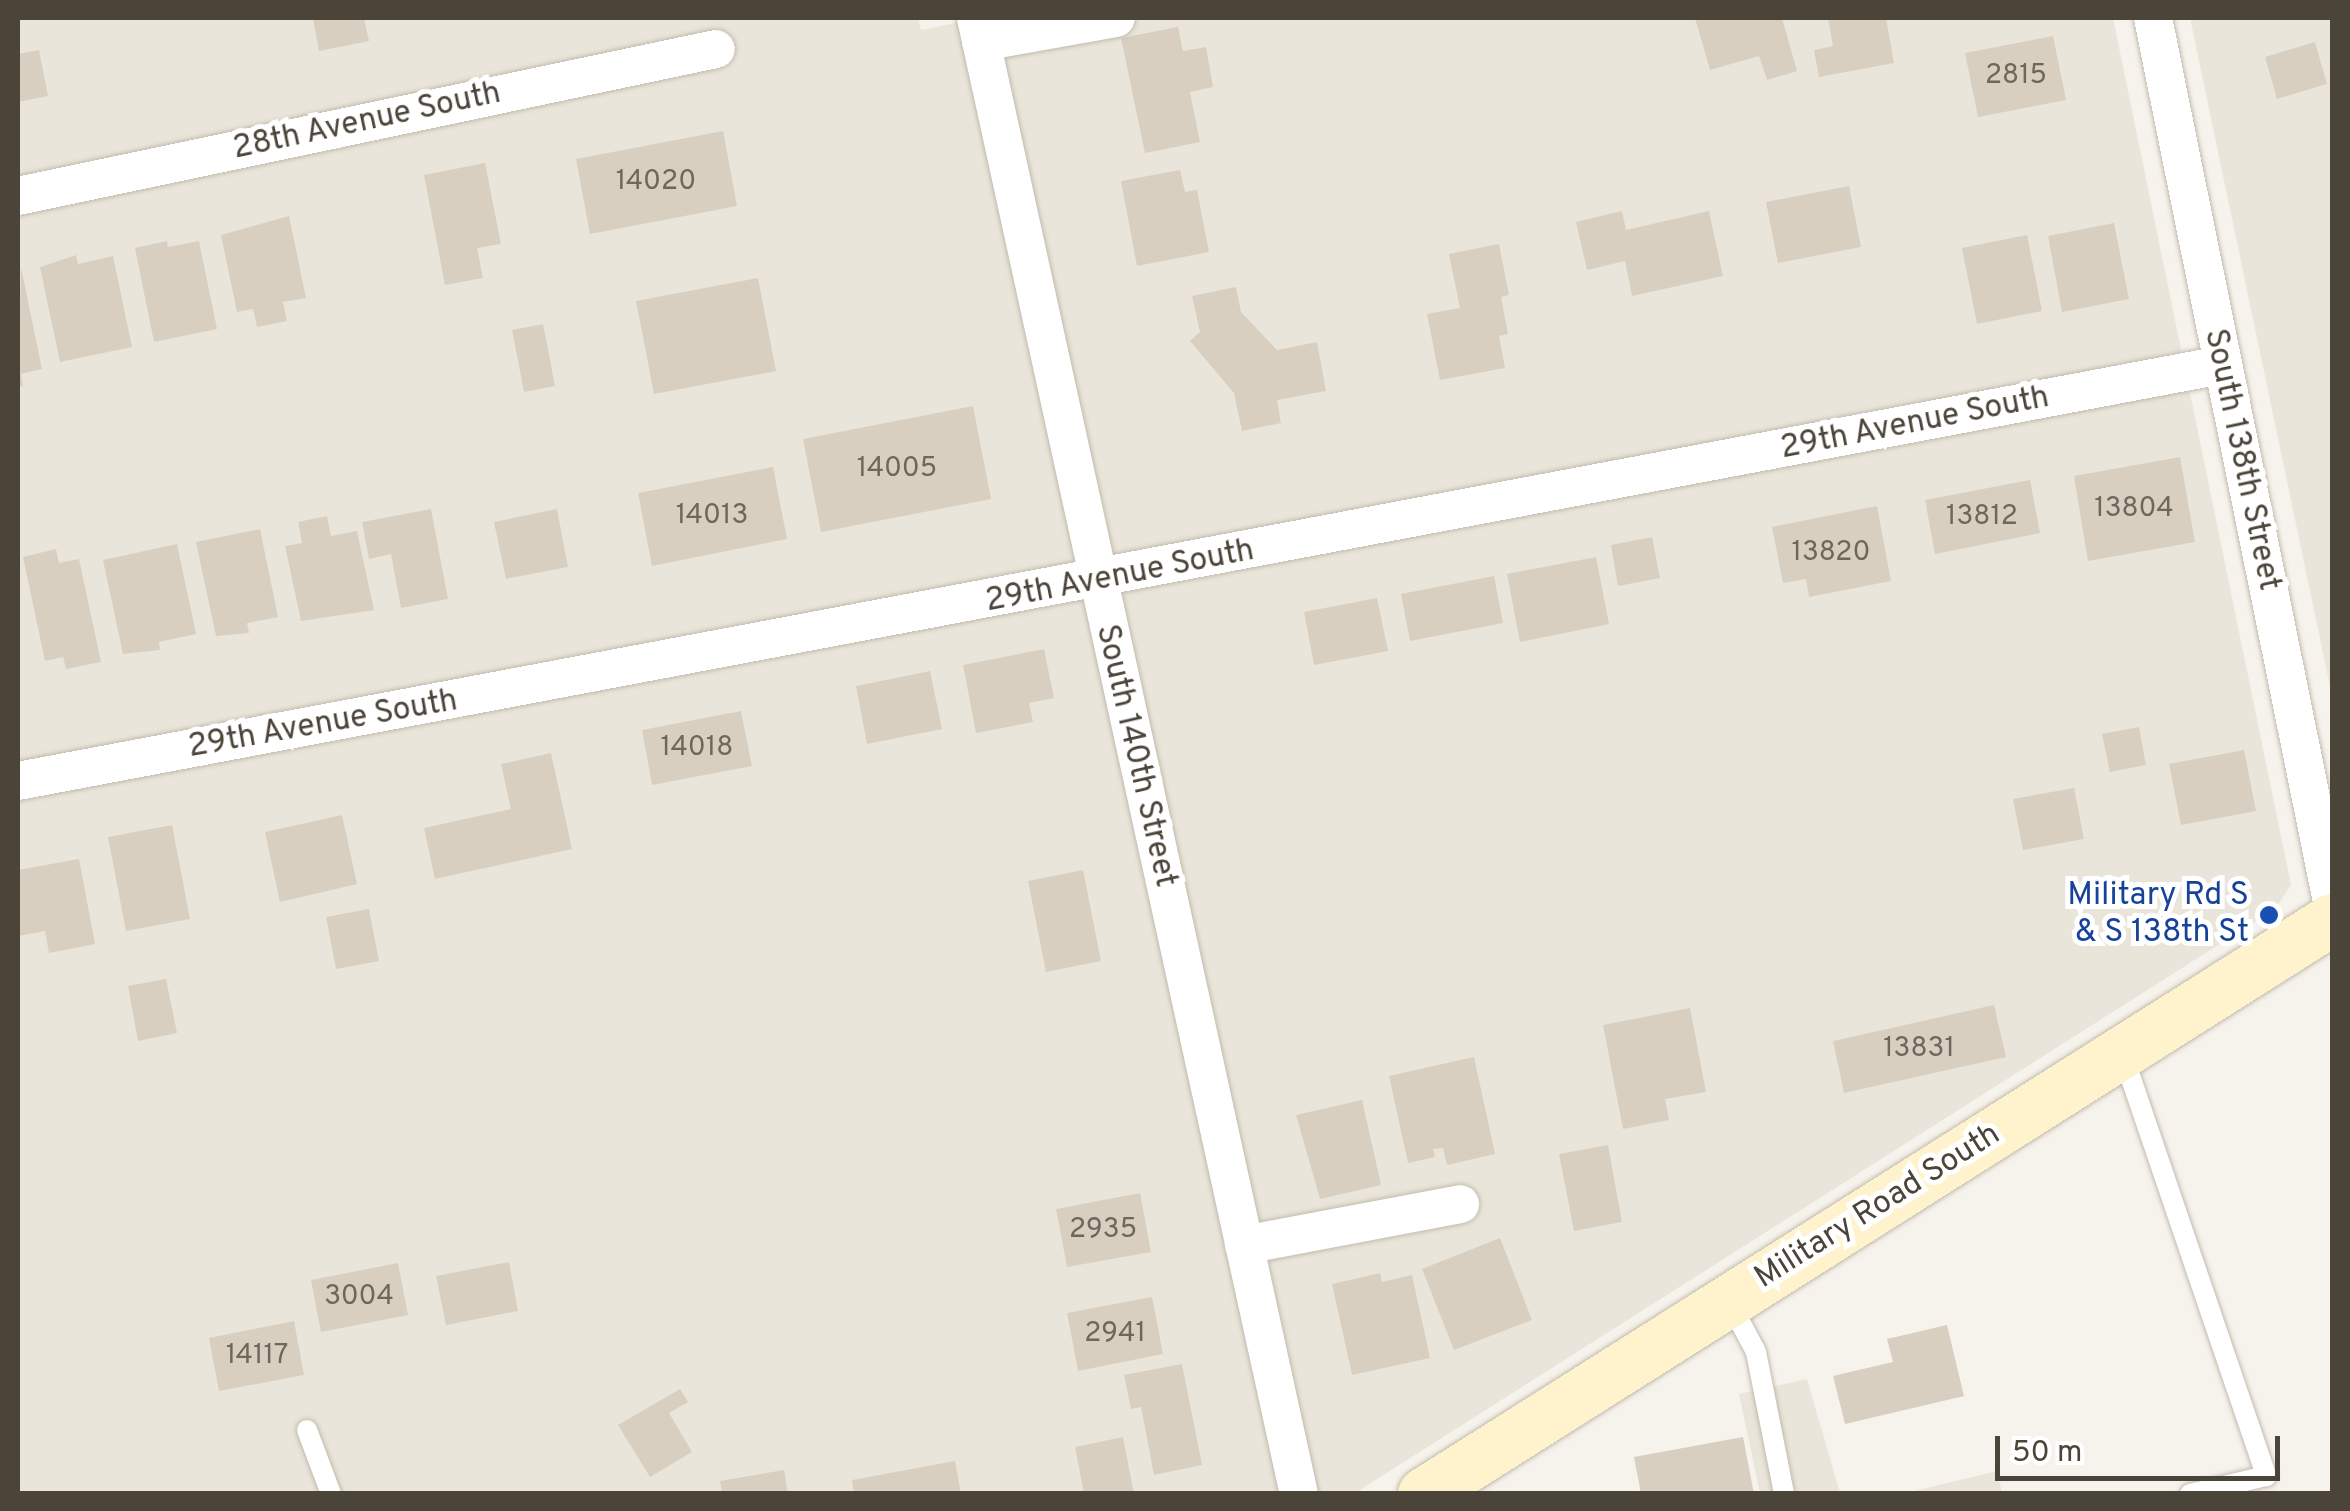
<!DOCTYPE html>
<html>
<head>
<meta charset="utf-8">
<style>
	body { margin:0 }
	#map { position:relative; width:2350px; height:1511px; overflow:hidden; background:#f6f3ec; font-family:Overpass,sans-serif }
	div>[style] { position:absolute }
	.residential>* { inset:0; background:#eae5da }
	.building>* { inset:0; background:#d8cfc1 }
	.roads { filter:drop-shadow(0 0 2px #c2bbae) drop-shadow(0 0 2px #c2bbae) }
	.lane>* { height:20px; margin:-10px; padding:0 10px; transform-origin:10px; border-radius:10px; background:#fff }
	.street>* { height:38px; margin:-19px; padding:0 19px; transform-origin:19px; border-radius:19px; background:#fff }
	.secondary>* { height:52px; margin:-26px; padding:0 26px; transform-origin:26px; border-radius:26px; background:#fff3cd }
	.dots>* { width:28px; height:28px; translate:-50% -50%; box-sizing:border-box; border:5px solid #fff; border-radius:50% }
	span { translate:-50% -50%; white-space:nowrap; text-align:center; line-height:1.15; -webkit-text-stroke:10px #fff; paint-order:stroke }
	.number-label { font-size:28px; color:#6e675b }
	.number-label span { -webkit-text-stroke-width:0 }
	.street-label { font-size:32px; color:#4b4439 }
	.transit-label { font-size:32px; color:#164399 }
	.right { translate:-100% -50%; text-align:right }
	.frame { position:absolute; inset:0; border:20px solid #4b4439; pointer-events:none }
	.scale { position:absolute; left:1995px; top:1436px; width:285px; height:45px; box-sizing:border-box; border:5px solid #4b4439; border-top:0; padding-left:12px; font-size:30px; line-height:35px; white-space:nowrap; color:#4b4439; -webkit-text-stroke:8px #fff; paint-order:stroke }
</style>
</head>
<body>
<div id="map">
	<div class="residential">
		<i style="clip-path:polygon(18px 18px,918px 18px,921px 30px,981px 18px,2113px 18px,2291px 885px,2275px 909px,1355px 1493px,18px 1493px)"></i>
		<i style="clip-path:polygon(2190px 18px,2332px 18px,2332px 696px)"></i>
		<i style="clip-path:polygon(1807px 1379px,1840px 1493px,1760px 1493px,1739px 1394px)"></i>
		<i style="clip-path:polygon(1997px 1471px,2002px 1493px,1906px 1493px)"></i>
	</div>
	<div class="building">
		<i style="clip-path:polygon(313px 18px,364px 18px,369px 41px,319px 51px)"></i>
		<i style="clip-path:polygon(1695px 18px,1782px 18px,1797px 71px,1767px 80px,1759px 56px,1710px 70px)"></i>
		<i style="clip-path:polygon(1828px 18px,1886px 18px,1894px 63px,1819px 77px,1814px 50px,1833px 46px)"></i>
		<i style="clip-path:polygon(1178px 27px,1183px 51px,1206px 47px,1213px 87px,1190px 92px,1200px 142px,1145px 153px,1121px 38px)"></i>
		<i style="clip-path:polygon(2053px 36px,2066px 100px,1978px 117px,1965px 53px)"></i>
		<i style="clip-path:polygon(2315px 42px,2327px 84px,2277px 99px,2265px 57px)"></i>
		<i style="clip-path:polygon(39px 50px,48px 96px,18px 102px,18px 54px)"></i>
		<i style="clip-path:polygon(723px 131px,737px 206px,590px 234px,576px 159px)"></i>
		<i style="clip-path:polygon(485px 163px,501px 244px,477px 248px,483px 278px,445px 285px,424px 175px)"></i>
		<i style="clip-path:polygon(1180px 170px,1185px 192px,1197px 190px,1209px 252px,1137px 266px,1121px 181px)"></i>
		<i style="clip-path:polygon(1849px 186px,1861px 247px,1778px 263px,1766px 202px)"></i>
		<i style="clip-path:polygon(1622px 211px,1626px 230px,1709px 211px,1723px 276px,1632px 296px,1625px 261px,1587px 270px,1576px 222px)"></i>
		<i style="clip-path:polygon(289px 216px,306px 298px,283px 302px,287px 321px,257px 327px,253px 309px,237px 312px,221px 235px)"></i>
		<i style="clip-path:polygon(2114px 223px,2129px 299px,2062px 312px,2048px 236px)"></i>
		<i style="clip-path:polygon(2027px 235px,2042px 311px,1977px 324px,1962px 248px)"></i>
		<i style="clip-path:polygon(167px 241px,168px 247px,199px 241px,217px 329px,154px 342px,135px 248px)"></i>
		<i style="clip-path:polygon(1499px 244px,1509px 295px,1501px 297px,1508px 334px,1499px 336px,1505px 368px,1440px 380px,1427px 314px,1460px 308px,1449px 254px)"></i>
		<i style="clip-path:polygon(76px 255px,78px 264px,113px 256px,132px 347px,60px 362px,40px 267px)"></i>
		<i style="clip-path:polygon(21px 267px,42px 369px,21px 374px,23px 386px,18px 387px)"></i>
		<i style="clip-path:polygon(758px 278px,776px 371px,654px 394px,636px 301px)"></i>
		<i style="clip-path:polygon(1236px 287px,1241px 312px,1277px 350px,1317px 342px,1326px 391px,1277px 400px,1281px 423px,1242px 431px,1234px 393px,1190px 341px,1200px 332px,1192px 296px)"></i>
		<i style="clip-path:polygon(543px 324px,555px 386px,524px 392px,512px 330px)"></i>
		<i style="clip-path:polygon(973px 406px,991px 499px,821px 532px,803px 439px)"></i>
		<i style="clip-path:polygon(2180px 457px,2195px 542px,2088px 561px,2074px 476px)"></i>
		<i style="clip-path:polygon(773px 467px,787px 539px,652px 566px,638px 493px)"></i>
		<i style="clip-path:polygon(2030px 480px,2040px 533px,1935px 554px,1925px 500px)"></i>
		<i style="clip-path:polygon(1877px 506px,1891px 581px,1809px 597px,1806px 579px,1783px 583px,1772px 527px)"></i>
		<i style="clip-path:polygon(431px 509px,448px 599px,401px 608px,391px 554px,369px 559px,362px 522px)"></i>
		<i style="clip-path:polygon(557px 509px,568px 567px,506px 579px,494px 522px)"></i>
		<i style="clip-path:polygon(327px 516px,331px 536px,357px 531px,374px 610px,301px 621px,285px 546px,302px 543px,298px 522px)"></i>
		<i style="clip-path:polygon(260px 529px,278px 617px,247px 623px,249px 633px,216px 636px,196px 542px)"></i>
		<i style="clip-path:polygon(1652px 537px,1660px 578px,1618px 586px,1611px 545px)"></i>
		<i style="clip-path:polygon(177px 544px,196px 634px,159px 642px,160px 650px,123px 654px,103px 560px)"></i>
		<i style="clip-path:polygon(56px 549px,59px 563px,79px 559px,101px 662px,66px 669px,63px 657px,45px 661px,23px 557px)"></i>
		<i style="clip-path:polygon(1596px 557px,1609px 624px,1520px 642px,1507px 574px)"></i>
		<i style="clip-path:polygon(1494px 576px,1503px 623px,1410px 641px,1401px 594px)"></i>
		<i style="clip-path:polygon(1377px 598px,1388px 651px,1314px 665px,1304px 612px)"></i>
		<i style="clip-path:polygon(1044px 649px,1054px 698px,1029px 703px,1033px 722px,976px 733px,963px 665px)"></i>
		<i style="clip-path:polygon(930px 671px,942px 729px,867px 744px,856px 686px)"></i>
		<i style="clip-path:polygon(741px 711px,752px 766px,652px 785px,642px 730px)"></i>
		<i style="clip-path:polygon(2139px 727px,2146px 765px,2110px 772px,2102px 734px)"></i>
		<i style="clip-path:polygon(2244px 750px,2256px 811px,2181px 825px,2169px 764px)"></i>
		<i style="clip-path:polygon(551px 753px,572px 849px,435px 879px,424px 828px,511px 809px,501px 764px)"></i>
		<i style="clip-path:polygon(2074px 788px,2084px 839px,2023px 850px,2013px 799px)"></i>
		<i style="clip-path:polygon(342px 815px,357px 884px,280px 902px,265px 832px)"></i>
		<i style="clip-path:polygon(172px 825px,190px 919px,126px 931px,108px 837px)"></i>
		<i style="clip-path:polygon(79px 859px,95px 944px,49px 953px,45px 931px,18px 936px,18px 870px)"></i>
		<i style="clip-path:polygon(1083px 870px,1101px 961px,1046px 972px,1028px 881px)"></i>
		<i style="clip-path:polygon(369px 909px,379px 961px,336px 969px,326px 917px)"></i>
		<i style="clip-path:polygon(166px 979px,177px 1033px,138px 1041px,128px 986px)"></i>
		<i style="clip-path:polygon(1994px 1005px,2006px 1057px,1844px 1093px,1833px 1041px)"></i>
		<i style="clip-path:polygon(1690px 1008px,1706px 1092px,1665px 1099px,1669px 1120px,1623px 1129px,1603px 1025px)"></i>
		<i style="clip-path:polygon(1474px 1057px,1495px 1154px,1447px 1165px,1443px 1148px,1433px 1149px,1435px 1157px,1408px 1163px,1389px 1076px)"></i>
		<i style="clip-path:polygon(1362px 1100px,1381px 1185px,1320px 1199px,1296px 1115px)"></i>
		<i style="clip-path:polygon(1608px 1145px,1622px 1222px,1574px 1231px,1559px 1154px)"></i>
		<i style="clip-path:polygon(1140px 1193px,1151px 1252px,1067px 1267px,1056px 1209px)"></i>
		<i style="clip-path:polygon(1500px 1238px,1532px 1320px,1454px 1350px,1422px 1269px)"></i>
		<i style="clip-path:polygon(509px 1262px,518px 1311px,446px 1325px,436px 1276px)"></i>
		<i style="clip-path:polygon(398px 1263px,408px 1315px,321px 1332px,311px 1280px)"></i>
		<i style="clip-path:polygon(1380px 1273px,1382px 1282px,1412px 1275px,1430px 1358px,1352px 1375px,1332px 1284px)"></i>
		<i style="clip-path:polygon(1152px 1297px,1163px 1354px,1078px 1371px,1067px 1313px)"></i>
		<i style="clip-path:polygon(294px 1321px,304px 1375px,219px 1391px,209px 1338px)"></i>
		<i style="clip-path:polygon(1947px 1325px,1964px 1396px,1845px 1424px,1833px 1376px,1893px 1362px,1887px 1339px)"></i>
		<i style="clip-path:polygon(1182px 1364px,1202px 1465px,1154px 1475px,1141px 1407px,1131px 1409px,1124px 1375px)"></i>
		<i style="clip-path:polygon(680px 1389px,688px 1402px,669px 1413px,692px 1452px,650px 1477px,618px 1425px)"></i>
		<i style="clip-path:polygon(1123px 1437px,1134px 1494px,1084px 1494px,1075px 1447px)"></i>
		<i style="clip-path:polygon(1743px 1437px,1754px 1494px,1641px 1494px,1634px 1457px)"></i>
		<i style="clip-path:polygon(955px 1461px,961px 1494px,854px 1494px,852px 1480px)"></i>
		<i style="clip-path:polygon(784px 1470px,788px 1494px,722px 1494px,720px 1481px)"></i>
	</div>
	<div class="roads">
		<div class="lane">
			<i style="left:2123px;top:1055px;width:445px;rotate:71.2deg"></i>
			<i style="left:2266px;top:1476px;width:78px;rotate:166.7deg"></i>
			<i style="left:1730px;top:1303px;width:55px;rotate:62deg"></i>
			<i style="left:1756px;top:1352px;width:145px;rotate:78.8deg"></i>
			<i style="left:307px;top:1430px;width:68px;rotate:69.4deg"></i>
		</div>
		<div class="street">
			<i style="left:976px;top:18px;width:1511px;rotate:77.66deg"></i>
			<i style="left:2153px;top:18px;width:902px;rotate:78.55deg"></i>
			<i style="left:981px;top:42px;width:137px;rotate:-10.1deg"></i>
			<i style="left:18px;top:196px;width:713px;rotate:-11.89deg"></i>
			<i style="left:18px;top:781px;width:2242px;rotate:-10.69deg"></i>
			<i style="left:1244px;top:1245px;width:220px;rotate:-10.7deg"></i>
		</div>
		<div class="secondary">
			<i style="left:1424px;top:1494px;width:1074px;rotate:-32.3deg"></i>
		</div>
	</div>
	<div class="dots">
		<i style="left:2269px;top:915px;background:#1a4fb4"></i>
	</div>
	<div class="number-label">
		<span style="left:2016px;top:76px">2815</span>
		<span style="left:656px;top:182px">14020</span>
		<span style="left:897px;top:469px">14005</span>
		<span style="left:2134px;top:509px">13804</span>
		<span style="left:712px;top:516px">14013</span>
		<span style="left:1982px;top:517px">13812</span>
		<span style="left:1831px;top:553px">13820</span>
		<span style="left:697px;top:748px">14018</span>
		<span style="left:1919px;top:1049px">13831</span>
		<span style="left:1103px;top:1230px">2935</span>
		<span style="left:359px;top:1297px">3004</span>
		<span style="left:1115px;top:1334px">2941</span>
		<span style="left:257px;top:1356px">14117</span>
	</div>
	<div class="street-label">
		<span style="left:367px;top:122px;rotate:-12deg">28th Avenue South</span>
		<span style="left:1915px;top:424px;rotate:-11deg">29th Avenue South</span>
		<span style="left:2241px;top:460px;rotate:78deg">South 138th Street</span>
		<span style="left:1120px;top:577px;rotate:-11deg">29th Avenue South</span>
		<span style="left:323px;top:725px;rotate:-10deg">29th Avenue South</span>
		<span style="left:1135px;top:756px;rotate:77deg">South 140th Street</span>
		<span style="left:1878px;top:1207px;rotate:-32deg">Military Road South</span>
	</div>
	<div class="transit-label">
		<span class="right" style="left:2249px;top:915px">Military Rd S<br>&amp; S 138th St</span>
	</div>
	<div class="frame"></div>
	<div class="scale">50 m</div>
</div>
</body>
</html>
